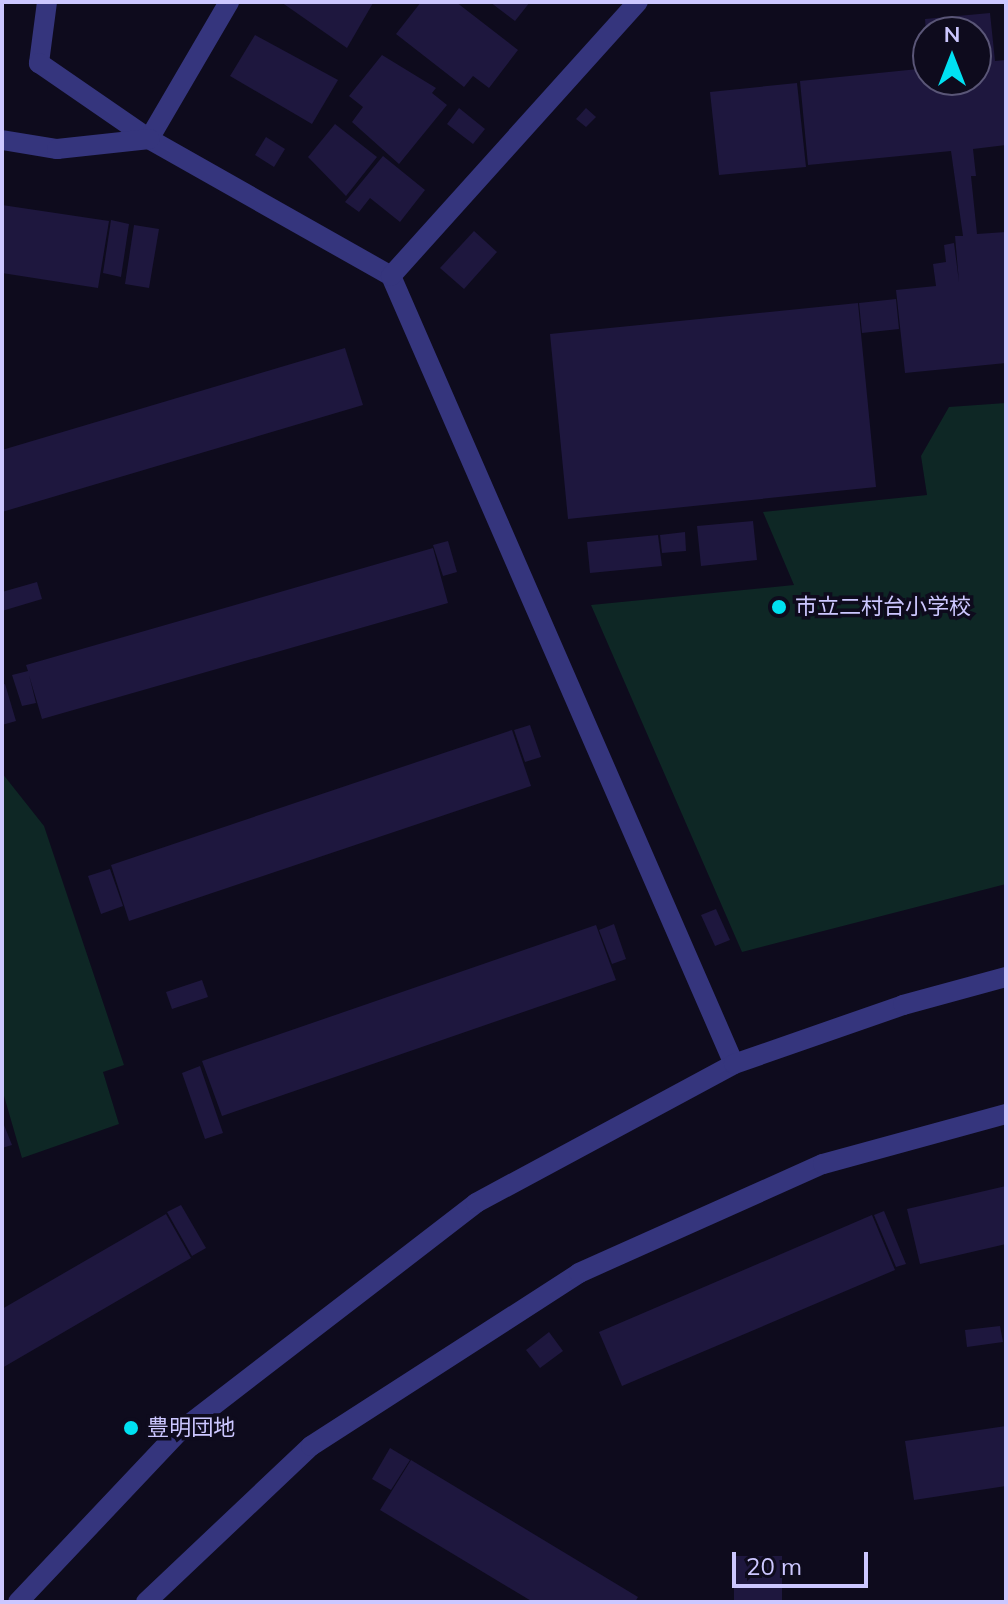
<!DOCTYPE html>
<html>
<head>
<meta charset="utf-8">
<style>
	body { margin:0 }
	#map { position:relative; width:1008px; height:1604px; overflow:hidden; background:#0e0b1d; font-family:Mulish,"Noto Sans JP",sans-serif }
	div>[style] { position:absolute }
	.green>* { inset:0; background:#0e2725 }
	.building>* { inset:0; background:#1e173e }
	.minor>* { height:20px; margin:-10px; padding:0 10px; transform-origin:10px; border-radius:10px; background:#35357d }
	.dots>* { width:22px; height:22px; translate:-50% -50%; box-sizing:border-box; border:4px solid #0e0b1d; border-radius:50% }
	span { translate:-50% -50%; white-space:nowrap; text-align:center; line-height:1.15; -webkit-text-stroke:7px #0e0b1d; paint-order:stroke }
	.poi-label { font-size:22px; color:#ccc7ff }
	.left { translate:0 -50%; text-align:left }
	.frame { position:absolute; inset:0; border:4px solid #ccc7ff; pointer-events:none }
	.north { position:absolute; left:912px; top:16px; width:80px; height:80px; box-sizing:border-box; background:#0e0b1d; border:2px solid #5a5677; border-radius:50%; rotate:0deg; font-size:22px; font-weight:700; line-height:32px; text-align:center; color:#ccc7ff }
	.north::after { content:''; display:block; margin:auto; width:28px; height:36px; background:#00e1f2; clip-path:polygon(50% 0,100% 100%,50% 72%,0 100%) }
	.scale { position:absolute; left:732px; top:1552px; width:136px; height:36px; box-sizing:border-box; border:4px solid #ccc7ff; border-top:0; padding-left:10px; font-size:24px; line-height:28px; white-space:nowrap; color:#ccc7ff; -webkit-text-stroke:6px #0e0b1d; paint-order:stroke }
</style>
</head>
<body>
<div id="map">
	<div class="green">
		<i style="clip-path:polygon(1006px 403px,1006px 884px,742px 952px,591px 605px,794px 585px,763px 512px,927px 495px,921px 456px,949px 407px)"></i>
		<i style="clip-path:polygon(2px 773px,44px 826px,124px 1065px,103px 1072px,119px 1124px,22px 1158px,2px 1089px)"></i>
	</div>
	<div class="building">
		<i style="clip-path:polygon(281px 2px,371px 2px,373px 3px,347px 48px)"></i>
		<i style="clip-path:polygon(421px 2px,456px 2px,518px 50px,489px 88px,473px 76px,464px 87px,396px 34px)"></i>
		<i style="clip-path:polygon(490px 2px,530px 2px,515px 21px)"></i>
		<i style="clip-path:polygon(990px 13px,995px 61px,1006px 60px,1006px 145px,973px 149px,976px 176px,971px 176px,977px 234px,1006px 232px,1006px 363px,905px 373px,896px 290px,936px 286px,933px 264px,946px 262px,944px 245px,954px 243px,959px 282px,955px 236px,963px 236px,951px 151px,808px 165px,800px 81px,928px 68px,928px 80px,976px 80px,976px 32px,926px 32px,925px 19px)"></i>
		<i style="clip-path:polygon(255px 35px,338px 80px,312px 124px,230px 76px)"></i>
		<i style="clip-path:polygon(382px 55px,436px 88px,432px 93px,447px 105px,399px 164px,352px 122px,363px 107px,349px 96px)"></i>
		<i style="clip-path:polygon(797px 83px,806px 167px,719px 175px,710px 92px)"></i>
		<i style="clip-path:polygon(459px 108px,485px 129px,473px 144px,447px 124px)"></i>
		<i style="clip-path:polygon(586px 108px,596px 117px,586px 127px,576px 119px)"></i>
		<i style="clip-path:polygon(335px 124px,377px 157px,346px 196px,308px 157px)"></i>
		<i style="clip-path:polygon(266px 137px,285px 149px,274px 167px,255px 155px)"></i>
		<i style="clip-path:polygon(383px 156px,425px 190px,400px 222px,370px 198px,359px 212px,345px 202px)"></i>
		<i style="clip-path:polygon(2px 205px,109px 221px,98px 288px,2px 273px)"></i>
		<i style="clip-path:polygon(111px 220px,129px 224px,121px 277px,103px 273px)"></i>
		<i style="clip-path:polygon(134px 225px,159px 229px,149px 288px,125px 284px)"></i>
		<i style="clip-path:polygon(474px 231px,497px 252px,464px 289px,440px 268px)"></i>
		<i style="clip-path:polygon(896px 299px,899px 329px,862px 333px,859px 303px)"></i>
		<i style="clip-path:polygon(858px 303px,876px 487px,568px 519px,550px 334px)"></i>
		<i style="clip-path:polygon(345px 348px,363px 405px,2px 512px,2px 450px)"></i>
		<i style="clip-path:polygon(753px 521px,757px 560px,701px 566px,697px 526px)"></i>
		<i style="clip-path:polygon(685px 532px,686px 551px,662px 553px,660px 535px)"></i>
		<i style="clip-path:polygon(658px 535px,662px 566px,590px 573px,587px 542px)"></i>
		<i style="clip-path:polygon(448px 541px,457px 572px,443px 576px,433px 545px)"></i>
		<i style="clip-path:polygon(433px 548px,448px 603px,42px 719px,29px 675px,36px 703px,22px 706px,12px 675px,28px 671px,26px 665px)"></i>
		<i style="clip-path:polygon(37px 582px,42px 599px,2px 611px,2px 592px)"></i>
		<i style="clip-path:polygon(5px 684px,16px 721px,2px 725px,2px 685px)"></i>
		<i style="clip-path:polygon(530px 725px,541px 757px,525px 762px,514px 730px)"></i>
		<i style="clip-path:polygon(512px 730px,531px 786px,129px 921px,111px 865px)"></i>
		<i style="clip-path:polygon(110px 869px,123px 906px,101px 914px,88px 876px)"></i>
		<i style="clip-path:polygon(716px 909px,730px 940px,715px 946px,701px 915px)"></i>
		<i style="clip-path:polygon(614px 924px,626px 959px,612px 964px,599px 930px)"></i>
		<i style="clip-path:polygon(596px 925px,616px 980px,222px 1116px,202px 1061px)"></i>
		<i style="clip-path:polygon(202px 980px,208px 997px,172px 1009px,166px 992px)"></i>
		<i style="clip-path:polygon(200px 1066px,223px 1133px,205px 1139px,182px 1073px)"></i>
		<i style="clip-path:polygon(2px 1120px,12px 1145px,2px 1148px)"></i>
		<i style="clip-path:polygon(1006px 1186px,1006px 1244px,920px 1264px,907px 1209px)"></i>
		<i style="clip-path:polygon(181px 1205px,206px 1248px,192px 1256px,167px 1212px)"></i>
		<i style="clip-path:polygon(884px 1211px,906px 1264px,896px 1267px,874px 1215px)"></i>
		<i style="clip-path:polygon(166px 1214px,191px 1258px,2px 1368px,2px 1309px)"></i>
		<i style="clip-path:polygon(872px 1215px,895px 1270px,622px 1386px,599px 1332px)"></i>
		<i style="clip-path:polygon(1000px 1326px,1003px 1342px,967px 1347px,965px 1330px)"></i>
		<i style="clip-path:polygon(549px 1332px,563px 1351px,540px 1368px,526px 1350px)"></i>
		<i style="clip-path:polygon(1006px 1426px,1006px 1486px,914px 1500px,905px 1441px)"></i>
		<i style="clip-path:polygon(390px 1448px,410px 1460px,391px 1490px,372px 1479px)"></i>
		<i style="clip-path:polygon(411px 1460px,638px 1597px,635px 1602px,533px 1602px,380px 1510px)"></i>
		<i style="clip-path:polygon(734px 1556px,782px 1556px,782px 1600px,734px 1600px)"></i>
	</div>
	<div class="minor">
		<i style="left:47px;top:2px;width:62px;rotate:97.5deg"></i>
		<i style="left:39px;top:63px;width:134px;rotate:34.6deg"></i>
		<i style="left:149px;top:139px;width:278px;rotate:29.5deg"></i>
		<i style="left:391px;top:276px;width:859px;rotate:66.48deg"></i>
		<i style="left:149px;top:139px;width:159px;rotate:-59.7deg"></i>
		<i style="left:2px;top:140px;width:56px;rotate:9.3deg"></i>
		<i style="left:57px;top:149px;width:93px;rotate:-6.2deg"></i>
		<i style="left:391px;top:276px;width:369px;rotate:-48deg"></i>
		<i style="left:18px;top:1602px;width:234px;rotate:-46.6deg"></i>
		<i style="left:179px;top:1432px;width:375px;rotate:-37.6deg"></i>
		<i style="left:476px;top:1203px;width:293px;rotate:-28.3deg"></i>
		<i style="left:734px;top:1064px;width:179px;rotate:-19.2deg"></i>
		<i style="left:903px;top:1005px;width:107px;rotate:-15.2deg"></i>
		<i style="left:146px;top:1602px;width:227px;rotate:-43.4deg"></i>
		<i style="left:311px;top:1446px;width:319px;rotate:-32.8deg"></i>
		<i style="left:579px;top:1273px;width:267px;rotate:-24.1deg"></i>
		<i style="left:823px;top:1164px;width:190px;rotate:-15.3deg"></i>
	</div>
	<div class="dots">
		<i style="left:779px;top:607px;background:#00e1f2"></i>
		<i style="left:131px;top:1428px;background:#00e1f2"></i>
	</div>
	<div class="poi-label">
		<span class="left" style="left:795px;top:607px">市立二村台小学校</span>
		<span class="left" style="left:147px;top:1428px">豊明団地</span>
	</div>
	<div class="frame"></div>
	<div class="north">N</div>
	<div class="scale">20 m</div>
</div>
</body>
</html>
